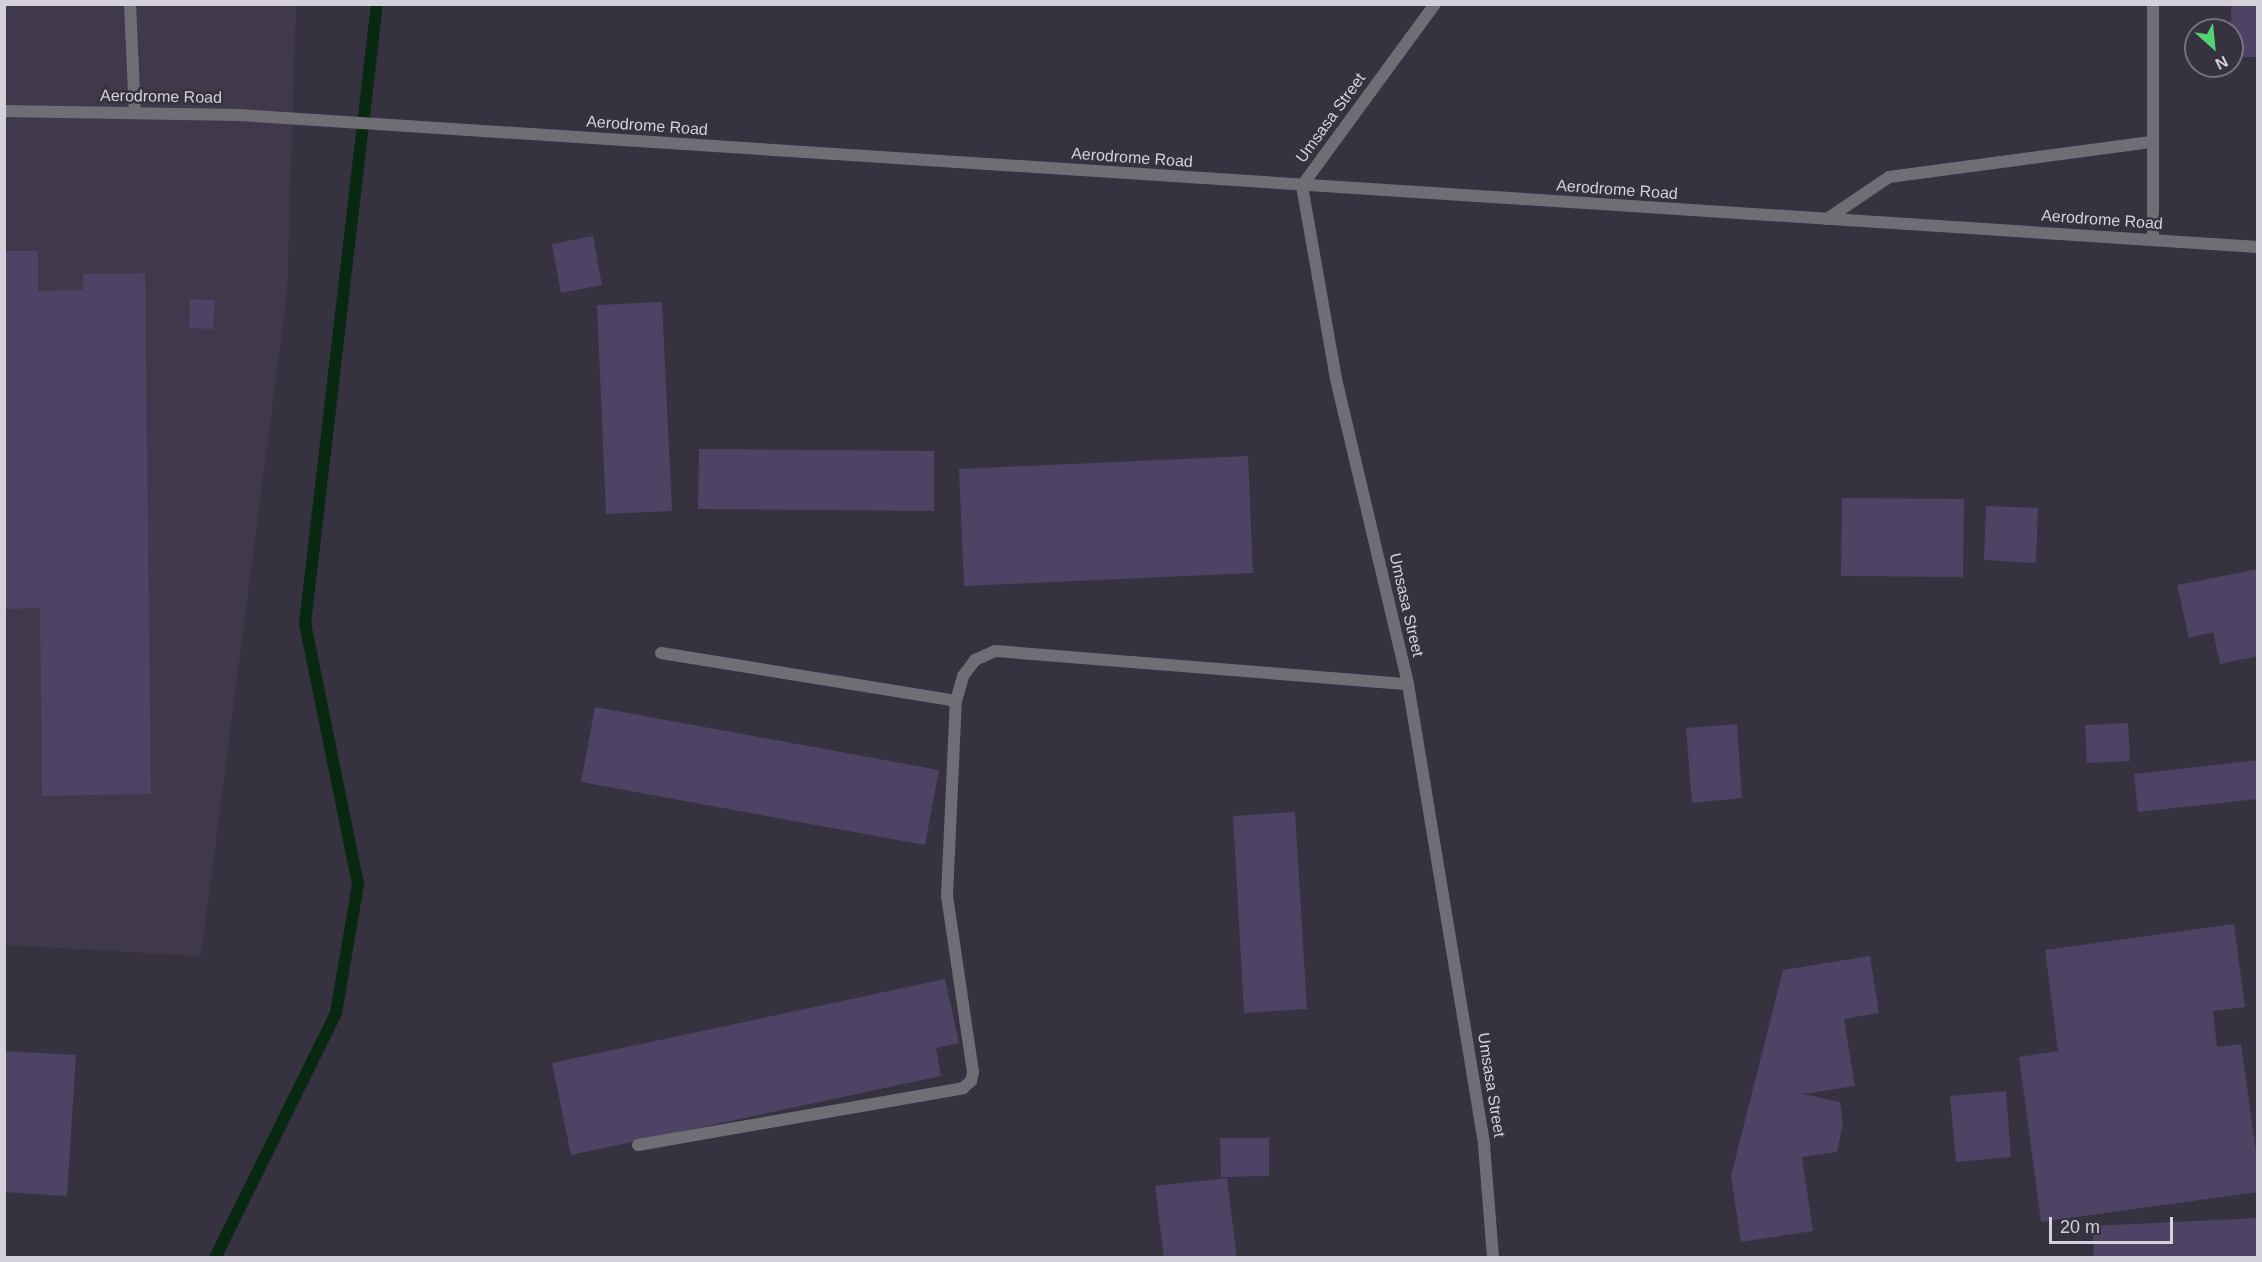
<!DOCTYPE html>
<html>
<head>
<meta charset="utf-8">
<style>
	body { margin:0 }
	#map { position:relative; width:2262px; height:1262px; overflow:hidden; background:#36323f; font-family:Helvetica,sans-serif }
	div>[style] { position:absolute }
	.built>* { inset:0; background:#40394c }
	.stream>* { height:12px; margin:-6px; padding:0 6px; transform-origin:6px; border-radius:6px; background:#092811 }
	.building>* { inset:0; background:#4e4364 }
	.service>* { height:12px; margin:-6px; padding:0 6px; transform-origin:6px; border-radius:6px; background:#706e75 }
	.minor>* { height:12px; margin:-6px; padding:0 6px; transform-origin:6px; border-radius:6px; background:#706e75 }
	.tertiary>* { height:12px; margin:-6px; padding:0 6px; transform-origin:6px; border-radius:6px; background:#706e75 }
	span { translate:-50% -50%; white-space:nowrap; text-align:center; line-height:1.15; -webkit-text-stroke:5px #36323f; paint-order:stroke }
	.street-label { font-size:16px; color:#d4d1da }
	.frame { position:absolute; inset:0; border:6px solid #d4d1da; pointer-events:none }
	.north { position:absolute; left:2184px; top:18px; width:60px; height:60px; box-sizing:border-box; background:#36323f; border:2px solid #75727d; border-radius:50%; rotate:153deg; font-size:16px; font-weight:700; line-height:24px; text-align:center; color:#d4d1da }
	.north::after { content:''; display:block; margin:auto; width:21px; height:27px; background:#52d673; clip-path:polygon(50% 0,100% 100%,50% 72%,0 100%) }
	.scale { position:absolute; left:2049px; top:1217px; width:124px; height:27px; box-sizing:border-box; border:3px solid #d4d1da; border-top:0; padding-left:8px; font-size:18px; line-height:21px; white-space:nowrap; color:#d4d1da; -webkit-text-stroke:4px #36323f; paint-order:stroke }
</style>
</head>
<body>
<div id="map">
	<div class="built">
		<i style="clip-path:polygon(4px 5px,296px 5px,287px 293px,201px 956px,5px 945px)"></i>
	</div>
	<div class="stream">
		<i style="left:215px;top:1258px;width:273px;rotate:-63.7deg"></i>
		<i style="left:336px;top:1013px;width:131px;rotate:-80.3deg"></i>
		<i style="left:358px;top:884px;width:265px;rotate:-101.5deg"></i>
		<i style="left:305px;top:624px;width:624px;rotate:-83.38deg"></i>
	</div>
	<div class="building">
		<i style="clip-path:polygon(2231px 4px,2258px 4px,2258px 57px,2232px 57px)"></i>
		<i style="clip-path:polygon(593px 236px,602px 285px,561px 293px,552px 244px)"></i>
		<i style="clip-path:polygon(4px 251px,38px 251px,38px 291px,83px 290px,83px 274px,145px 273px,151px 794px,42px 796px,40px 608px,4px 609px)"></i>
		<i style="clip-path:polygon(190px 299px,215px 300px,213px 329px,189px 328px)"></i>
		<i style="clip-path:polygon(662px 302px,672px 511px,606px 514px,597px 305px)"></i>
		<i style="clip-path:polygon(699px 449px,934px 451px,934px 511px,698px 509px)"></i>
		<i style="clip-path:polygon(1248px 456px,1253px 573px,964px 586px,959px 469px)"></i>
		<i style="clip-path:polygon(1842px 498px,1964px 499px,1963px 577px,1841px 576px)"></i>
		<i style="clip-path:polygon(1986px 506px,2038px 508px,2036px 563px,1984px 560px)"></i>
		<i style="clip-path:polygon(2258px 569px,2258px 656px,2220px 664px,2213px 632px,2189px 638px,2177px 585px)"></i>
		<i style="clip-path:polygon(595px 707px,939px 770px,925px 845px,581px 782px)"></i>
		<i style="clip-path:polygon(2128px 723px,2130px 761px,2087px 763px,2085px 725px)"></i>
		<i style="clip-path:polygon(1737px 724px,1742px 798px,1692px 803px,1686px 728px)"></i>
		<i style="clip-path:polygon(2258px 760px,2258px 799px,2138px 812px,2134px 774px)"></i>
		<i style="clip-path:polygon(1295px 812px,1307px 1009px,1244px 1013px,1233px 816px)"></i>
		<i style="clip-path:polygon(2234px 924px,2245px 1007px,2213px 1011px,2217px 1047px,2241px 1044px,2258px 1165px,2258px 1192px,2041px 1222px,2019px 1057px,2058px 1051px,2045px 950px)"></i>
		<i style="clip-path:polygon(1870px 956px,1879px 1013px,1844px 1019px,1855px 1086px,1803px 1094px,1840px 1102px,1843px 1123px,1837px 1152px,1802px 1157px,1813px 1231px,1741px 1242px,1731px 1176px,1783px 970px)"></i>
		<i style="clip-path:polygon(945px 979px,959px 1043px,936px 1048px,941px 1076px,571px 1155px,552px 1063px)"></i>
		<i style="clip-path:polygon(4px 1051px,76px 1055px,67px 1196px,4px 1192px)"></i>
		<i style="clip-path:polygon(2006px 1091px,2011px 1157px,1956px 1162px,1950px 1096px)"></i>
		<i style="clip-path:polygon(1220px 1138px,1269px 1138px,1269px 1176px,1221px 1177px)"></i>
		<i style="clip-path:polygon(1227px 1178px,1237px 1258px,1164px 1258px,1155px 1186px)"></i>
		<i style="clip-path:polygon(2258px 1218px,2258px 1258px,2094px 1258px,2092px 1226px)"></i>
	</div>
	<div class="service">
		<i style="left:130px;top:4px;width:109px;rotate:87.4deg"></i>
		<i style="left:1827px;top:219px;width:75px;rotate:-34.1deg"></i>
		<i style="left:1889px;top:177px;width:266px;rotate:-7.6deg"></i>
		<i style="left:2153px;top:240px;width:236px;rotate:-90deg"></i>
		<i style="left:661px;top:653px;width:299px;rotate:9.2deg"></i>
		<i style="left:638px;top:1145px;width:330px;rotate:-9.9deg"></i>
		<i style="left:963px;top:1088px;width:11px;rotate:-41deg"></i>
		<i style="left:971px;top:1081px;width:9px;rotate:-77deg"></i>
		<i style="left:973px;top:1072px;width:178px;rotate:-98.4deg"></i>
		<i style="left:947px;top:896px;width:195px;rotate:-87.4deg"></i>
		<i style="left:956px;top:701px;width:26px;rotate:-74deg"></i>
		<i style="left:963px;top:676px;width:20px;rotate:-53deg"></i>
		<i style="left:975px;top:660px;width:22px;rotate:-24deg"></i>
		<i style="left:995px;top:651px;width:414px;rotate:4.6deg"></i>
	</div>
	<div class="minor">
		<i style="left:1435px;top:4px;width:225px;rotate:126.2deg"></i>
		<i style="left:1302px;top:186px;width:196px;rotate:80deg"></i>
		<i style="left:1336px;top:379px;width:313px;rotate:76.7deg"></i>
		<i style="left:1408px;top:684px;width:467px;rotate:80.6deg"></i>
		<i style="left:1484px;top:1145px;width:113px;rotate:85.4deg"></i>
	</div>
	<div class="tertiary">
		<i style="left:4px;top:111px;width:235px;rotate:1deg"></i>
		<i style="left:239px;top:115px;width:2023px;rotate:3.74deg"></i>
	</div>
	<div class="street-label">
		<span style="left:161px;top:97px;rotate:1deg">Aerodrome Road</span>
		<span style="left:1331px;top:118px;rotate:-54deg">Umsasa Street</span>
		<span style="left:647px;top:126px;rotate:4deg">Aerodrome Road</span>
		<span style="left:1132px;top:158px;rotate:4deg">Aerodrome Road</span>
		<span style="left:1617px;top:190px;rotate:4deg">Aerodrome Road</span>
		<span style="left:2102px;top:220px;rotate:4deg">Aerodrome Road</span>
		<span style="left:1406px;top:605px;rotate:77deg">Umsasa Street</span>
		<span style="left:1491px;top:1085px;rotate:81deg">Umsasa Street</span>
	</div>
	<div class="frame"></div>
	<div class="north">N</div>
	<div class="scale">20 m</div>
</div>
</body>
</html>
